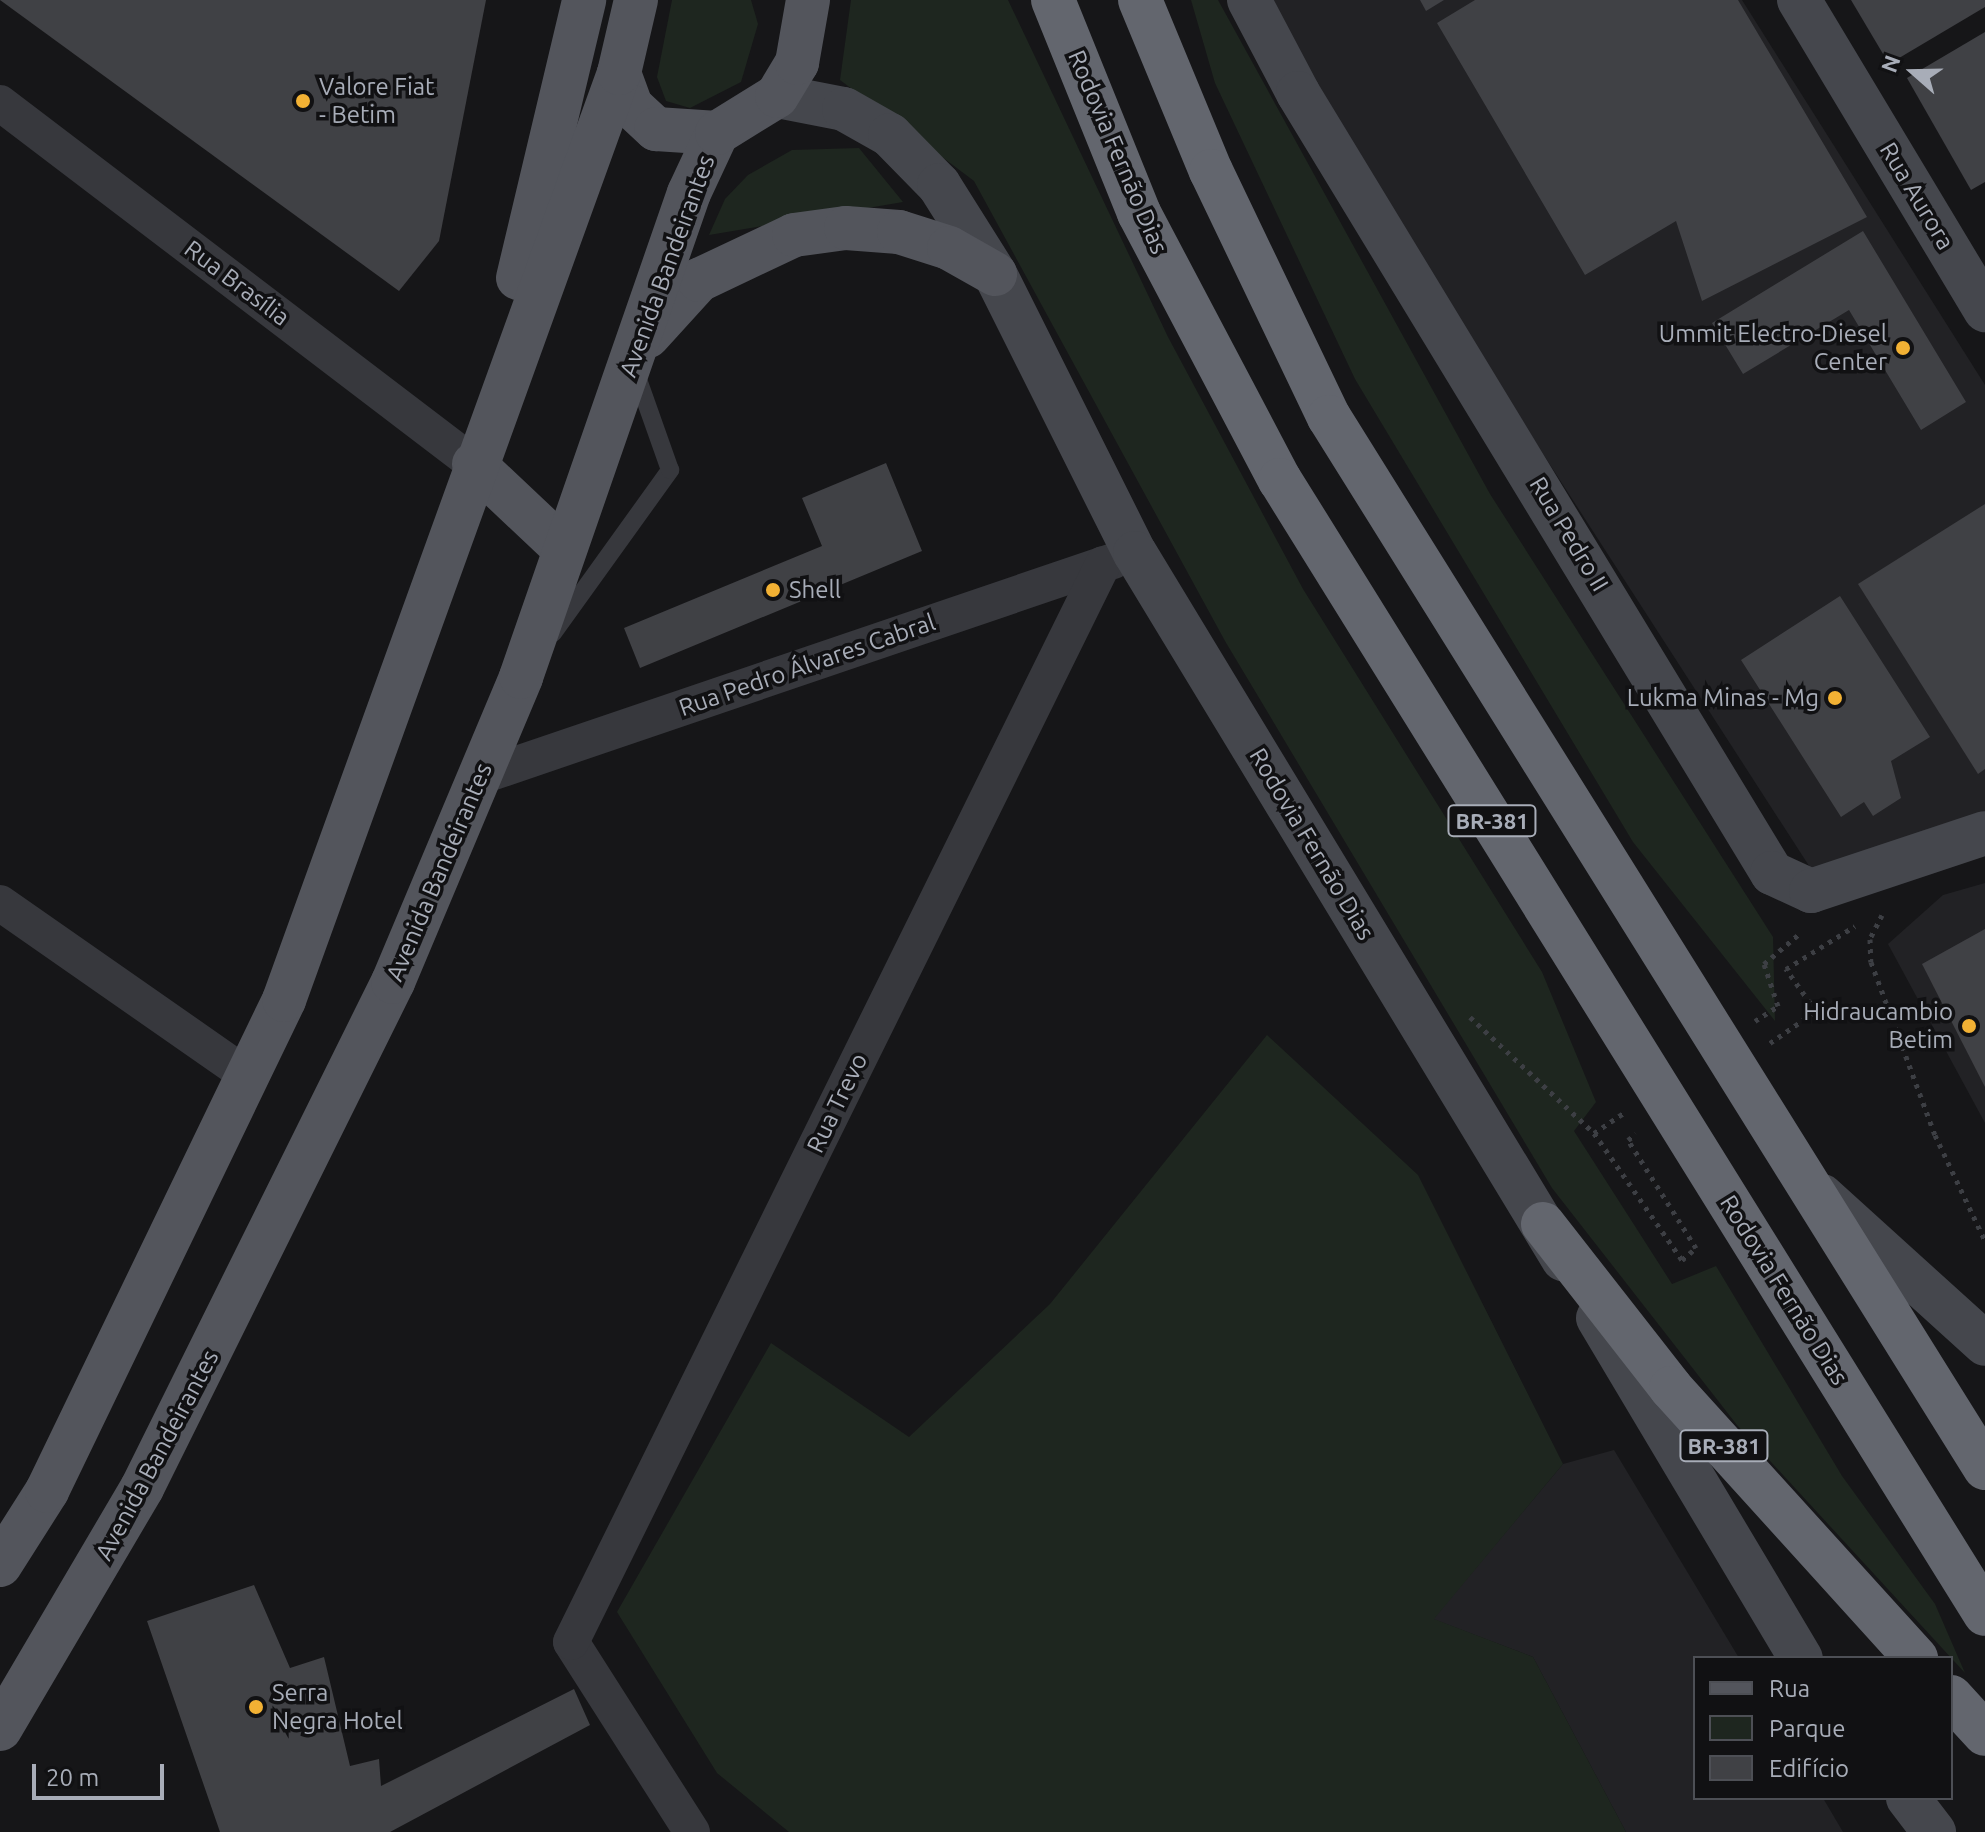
<!DOCTYPE html>
<html>
<head>
<meta charset="utf-8">
<style>
	body { margin:0 }
	#map { position:relative; width:1985px; height:1832px; overflow:hidden; background:#161618; font-family:Ubuntu,sans-serif }
	div>[style] { position:absolute }
	.built>* { inset:0; background:#222225 }
	.green>* { inset:0; background:#1e261f }
	.building>* { inset:0; background:#404145 }
	.path>* { height:5px; margin-top:-2.5px; transform-origin:0; background:repeating-linear-gradient(90deg,#3d3f44 0 4px,transparent 0 10px) }
	.lane>* { height:18px; margin:-9px; padding:0 9px; transform-origin:9px; border-radius:9px; background:#37383d }
	.street>* { height:36px; margin:-18px; padding:0 18px; transform-origin:18px; border-radius:18px; background:#37383d }
	.secondary>* { height:44px; margin:-22px; padding:0 22px; transform-origin:22px; border-radius:22px; background:#45474d }
	.primary>* { height:44px; margin:-22px; padding:0 22px; transform-origin:22px; border-radius:22px; background:#53555c }
	.highway>* { height:44px; margin:-22px; padding:0 22px; transform-origin:22px; border-radius:22px; background:#63666e }
	.dots>* { width:22px; height:22px; translate:-50% -50%; box-sizing:border-box; border:4px solid #111113; border-radius:50% }
	span { translate:-50% -50%; white-space:nowrap; text-align:center; line-height:1.15; -webkit-text-stroke:7px #111113; paint-order:stroke }
	.shield-label span { padding:2px 6px; background:#111113; border:2px solid; border-radius:6px; -webkit-text-stroke-width:0 }
	.shield-label { font-size:22px; color:#a8adb8; font-weight:700 }
	.poi-label { font-size:24px; color:#a8adb8 }
	.left { translate:0 -50%; text-align:left }
	.right { translate:-100% -50%; text-align:right }
	.street-label { font-size:24px; color:#a8adb8 }
	.legend { position:absolute; left:1693px; top:1656px; width:260px; height:144px; box-sizing:border-box; background:#111113; border:2px solid #4d4f55; margin:0; padding:10px 14px; list-style:none; font-size:24px; color:#a8adb8 }
	.legend li { display:flex; align-items:center; gap:16px; height:40px }
	.legend b { width:40px; border:2px solid #4d4f55 }
	.north { position:absolute; left:1873px; top:32px; width:80px; height:80px; -webkit-text-stroke:6px #111113; paint-order:stroke; rotate:290deg; font-size:22px; font-weight:700; line-height:32px; text-align:center; color:#a8adb8 }
	.north::after { content:''; display:block; margin:auto; width:28px; height:36px; background:#a8adb8; clip-path:polygon(50% 0,100% 100%,50% 72%,0 100%) }
	.scale { position:absolute; left:32px; top:1764px; width:132px; height:36px; box-sizing:border-box; border:4px solid #a8adb8; border-top:0; padding-left:10px; font-size:24px; line-height:28px; white-space:nowrap; color:#a8adb8; -webkit-text-stroke:6px #111113; paint-order:stroke }
</style>
</head>
<body>
<div id="map">
	<div class="built">
		<i style="clip-path:polygon(1250px 0,1742px 0,1985px 385px,1985px 823px,1813px 872px)"></i>
		<i style="clip-path:polygon(1985px 883px,1985px 1123px,1888px 944px,1943px 895px)"></i>
		<i style="clip-path:polygon(1614px 1450px,1739px 1658px,1695px 1658px,1695px 1798px,1823px 1798px,1843px 1832px,1626px 1832px,1533px 1657px,1433px 1619px,1563px 1464px)"></i>
	</div>
	<div class="green">
		<i style="clip-path:polygon(672px 0,751px 0,758px 24px,741px 82px,690px 108px,666px 101px,657px 77px)"></i>
		<i style="clip-path:polygon(851px 0,1008px 0,1168px 337px,1303px 589px,1542px 972px,1596px 1102px,1574px 1131px,1672px 1284px,1716px 1266px,1842px 1476px,1935px 1604px,1965px 1673px,1737px 1425px,1552px 1188px,1225px 641px,974px 181px,840px 80px)"></i>
		<i style="clip-path:polygon(1191px 0,1218px 0,1490px 494px,1773px 937px,1775px 1021px,1633px 842px,1355px 379px,1215px 83px)"></i>
		<i style="clip-path:polygon(859px 148px,903px 202px,709px 235px,725px 199px,748px 175px,792px 150px)"></i>
		<i style="clip-path:polygon(1267px 1035px,1418px 1175px,1563px 1464px,1434px 1619px,1533px 1657px,1626px 1832px,789px 1832px,717px 1773px,617px 1612px,771px 1343px,909px 1437px,1050px 1304px)"></i>
	</div>
	<div class="building">
		<i style="clip-path:polygon(0 0,486px 0,439px 241px,399px 291px)"></i>
		<i style="clip-path:polygon(1420px 0,1444px 0,1426px 11px)"></i>
		<i style="clip-path:polygon(1475px 0,1738px 0,1867px 217px,1702px 301px,1676px 221px,1585px 275px,1437px 23px)"></i>
		<i style="clip-path:polygon(1851px 0,1985px 0,1985px 7px,1889px 64px)"></i>
		<i style="clip-path:polygon(1985px 32px,1985px 182px,1971px 190px,1907px 78px)"></i>
		<i style="clip-path:polygon(1863px 231px,1966px 402px,1921px 430px,1849px 310px,1743px 374px,1712px 323px)"></i>
		<i style="clip-path:polygon(886px 463px,922px 551px,640px 668px,624px 628px,822px 546px,802px 498px)"></i>
		<i style="clip-path:polygon(1985px 504px,1985px 769px,1978px 774px,1858px 584px)"></i>
		<i style="clip-path:polygon(1840px 596px,1930px 737px,1891px 761px,1901px 798px,1873px 816px,1864px 802px,1841px 817px,1741px 660px)"></i>
		<i style="clip-path:polygon(1985px 929px,1985px 1087px,1922px 964px)"></i>
		<i style="clip-path:polygon(254px 1585px,290px 1668px,324px 1657px,350px 1766px,379px 1759px,381px 1786px,574px 1689px,590px 1725px,390px 1832px,220px 1832px,147px 1621px)"></i>
	</div>
	<div class="path">
		<i style="left:1882px;top:915px;width:27px;rotate:117deg"></i>
		<i style="left:1870px;top:939px;width:23px;rotate:88deg"></i>
		<i style="left:1871px;top:962px;width:184px;rotate:69.7deg"></i>
		<i style="left:1935px;top:1135px;width:117px;rotate:64.7deg"></i>
		<i style="left:1470px;top:1017px;width:170px;rotate:43.1deg"></i>
		<i style="left:1594px;top:1133px;width:36px;rotate:-34deg"></i>
		<i style="left:1755px;top:1021px;width:27px;rotate:-33deg"></i>
		<i style="left:1778px;top:1006px;width:44px;rotate:-108.4deg"></i>
		<i style="left:1764px;top:964px;width:46px;rotate:-40.6deg"></i>
		<i style="left:1770px;top:1043px;width:56px;rotate:-34.8deg"></i>
		<i style="left:1816px;top:1011px;width:52px;rotate:-125.5deg"></i>
		<i style="left:1786px;top:969px;width:81px;rotate:-31.9deg"></i>
		<i style="left:1594px;top:1133px;width:155px;rotate:55.3deg"></i>
		<i style="left:1682px;top:1260px;width:18px;rotate:-41deg"></i>
		<i style="left:1696px;top:1248px;width:128px;rotate:-122.2deg"></i>
		<i style="left:1628px;top:1140px;width:10px;rotate:-37deg"></i>
	</div>
	<div class="lane">
		<i style="left:553px;top:633px;width:201px;rotate:-54.3deg"></i>
		<i style="left:670px;top:470px;width:102px;rotate:-109.5deg"></i>
	</div>
	<div class="street">
		<i style="left:0;top:103px;width:596px;rotate:37.29deg"></i>
		<i style="left:479px;top:777px;width:670px;rotate:-18.81deg"></i>
		<i style="left:0;top:903px;width:302px;rotate:34.9deg"></i>
		<i style="left:692px;top:1832px;width:225px;rotate:-122.5deg"></i>
		<i style="left:571px;top:1642px;width:1202px;rotate:-63.73deg"></i>
	</div>
	<div class="secondary">
		<i style="left:1249px;top:0;width:105px;rotate:62.2deg"></i>
		<i style="left:1298px;top:93px;width:913px;rotate:58.71deg"></i>
		<i style="left:1772px;top:873px;width:43px;rotate:24.8deg"></i>
		<i style="left:1811px;top:891px;width:183px;rotate:-18.4deg"></i>
		<i style="left:1799px;top:0;width:362px;rotate:59deg"></i>
		<i style="left:777px;top:96px;width:68px;rotate:11deg"></i>
		<i style="left:844px;top:109px;width:53px;rotate:29.5deg"></i>
		<i style="left:890px;top:135px;width:70px;rotate:45.6deg"></i>
		<i style="left:939px;top:185px;width:105px;rotate:57.8deg"></i>
		<i style="left:995px;top:274px;width:312px;rotate:63.4deg"></i>
		<i style="left:1135px;top:553px;width:826px;rotate:58.77deg"></i>
		<i style="left:1822px;top:1196px;width:220px;rotate:42.2deg"></i>
		<i style="left:1598px;top:1318px;width:396px;rotate:59.2deg"></i>
		<i style="left:1908px;top:1798px;width:43px;rotate:52.6deg"></i>
	</div>
	<div class="primary">
		<i style="left:619px;top:73px;width:35px;rotate:70deg"></i>
		<i style="left:631px;top:106px;width:34px;rotate:43deg"></i>
		<i style="left:656px;top:129px;width:61px;rotate:3.8deg"></i>
		<i style="left:518px;top:278px;width:286px;rotate:-76.6deg"></i>
		<i style="left:648px;top:336px;width:76px;rotate:-47.7deg"></i>
		<i style="left:699px;top:280px;width:105px;rotate:-25.3deg"></i>
		<i style="left:794px;top:235px;width:52px;rotate:-7.7deg"></i>
		<i style="left:846px;top:228px;width:53px;rotate:4.3deg"></i>
		<i style="left:899px;top:232px;width:52px;rotate:17.7deg"></i>
		<i style="left:949px;top:248px;width:53px;rotate:29.5deg"></i>
		<i style="left:474px;top:464px;width:121px;rotate:43.3deg"></i>
		<i style="left:0;top:1565px;width:88px;rotate:-57.6deg"></i>
		<i style="left:47px;top:1491px;width:545px;rotate:-64.23deg"></i>
		<i style="left:284px;top:1000px;width:986px;rotate:-70.13deg"></i>
		<i style="left:619px;top:73px;width:75px;rotate:-76.9deg"></i>
		<i style="left:0;top:1729px;width:280px;rotate:-59.5deg"></i>
		<i style="left:142px;top:1488px;width:565px;rotate:-63.62deg"></i>
		<i style="left:393px;top:982px;width:331px;rotate:-67.2deg"></i>
		<i style="left:521px;top:677px;width:512px;rotate:-70.86deg"></i>
		<i style="left:689px;top:193px;width:66px;rotate:-65deg"></i>
		<i style="left:717px;top:133px;width:70px;rotate:-31.7deg"></i>
		<i style="left:777px;top:96px;width:39px;rotate:-59deg"></i>
		<i style="left:797px;top:63px;width:64px;rotate:-80.1deg"></i>
	</div>
	<div class="highway">
		<i style="left:1053px;top:0;width:230px;rotate:68deg"></i>
		<i style="left:1139px;top:213px;width:302px;rotate:62.2deg"></i>
		<i style="left:1280px;top:480px;width:1335px;rotate:58.13deg"></i>
		<i style="left:1140px;top:0;width:185px;rotate:67.5deg"></i>
		<i style="left:1211px;top:171px;width:273px;rotate:64.4deg"></i>
		<i style="left:1329px;top:417px;width:1239px;rotate:58.03deg"></i>
		<i style="left:1543px;top:1224px;width:208px;rotate:52deg"></i>
		<i style="left:1671px;top:1388px;width:365px;rotate:47.8deg"></i>
		<i style="left:1951px;top:1697px;width:50px;rotate:47.4deg"></i>
	</div>
	<div class="dots">
		<i style="left:303px;top:101px;background:#f2b134"></i>
		<i style="left:1903px;top:348px;background:#f2b134"></i>
		<i style="left:773px;top:590px;background:#f2b134"></i>
		<i style="left:1835px;top:698px;background:#f2b134"></i>
		<i style="left:1969px;top:1026px;background:#f2b134"></i>
		<i style="left:256px;top:1707px;background:#f2b134"></i>
	</div>
	<div class="shield-label">
		<span style="left:1492px;top:821px">BR-381</span>
		<span style="left:1724px;top:1446px">BR-381</span>
	</div>
	<div class="poi-label">
		<span class="left" style="left:319px;top:101px">Valore Fiat<br>- Betim</span>
		<span class="right" style="left:1887px;top:348px">Ummit Electro-Diesel<br>Center</span>
		<span class="left" style="left:789px;top:590px">Shell</span>
		<span class="right" style="left:1819px;top:698px">Lukma Minas - Mg</span>
		<span class="right" style="left:1953px;top:1026px">Hidraucambio<br>Betim</span>
		<span class="left" style="left:272px;top:1707px">Serra<br>Negra Hotel</span>
	</div>
	<div class="street-label">
		<span style="left:1118px;top:152px;rotate:67deg">Rodovia Fernão Dias</span>
		<span style="left:1917px;top:196px;rotate:59deg">Rua Aurora</span>
		<span style="left:667px;top:266px;rotate:-70deg">Avenida Bandeirantes</span>
		<span style="left:237px;top:283px;rotate:37deg">Rua Brasília</span>
		<span style="left:1569px;top:534px;rotate:59deg">Rua Pedro II</span>
		<span style="left:807px;top:665px;rotate:-19deg">Rua Pedro Álvares Cabral</span>
		<span style="left:1312px;top:844px;rotate:59deg">Rodovia Fernão Dias</span>
		<span style="left:439px;top:872px;rotate:-67deg">Avenida Bandeirantes</span>
		<span style="left:837px;top:1103px;rotate:-64deg">Rua Trevo</span>
		<span style="left:1784px;top:1290px;rotate:58deg">Rodovia Fernão Dias</span>
		<span style="left:157px;top:1455px;rotate:-62deg">Avenida Bandeirantes</span>
	</div>
	<ul class="legend">
	<li><b style="height:10px;background:#53555c"></b>Rua</li>
	<li><b style="height:22px;background:#1e261f"></b>Parque</li>
	<li><b style="height:22px;background:#404145"></b>Edifício</li>
	</ul>
	<div class="north">N</div>
	<div class="scale">20 m</div>
</div>
</body>
</html>
